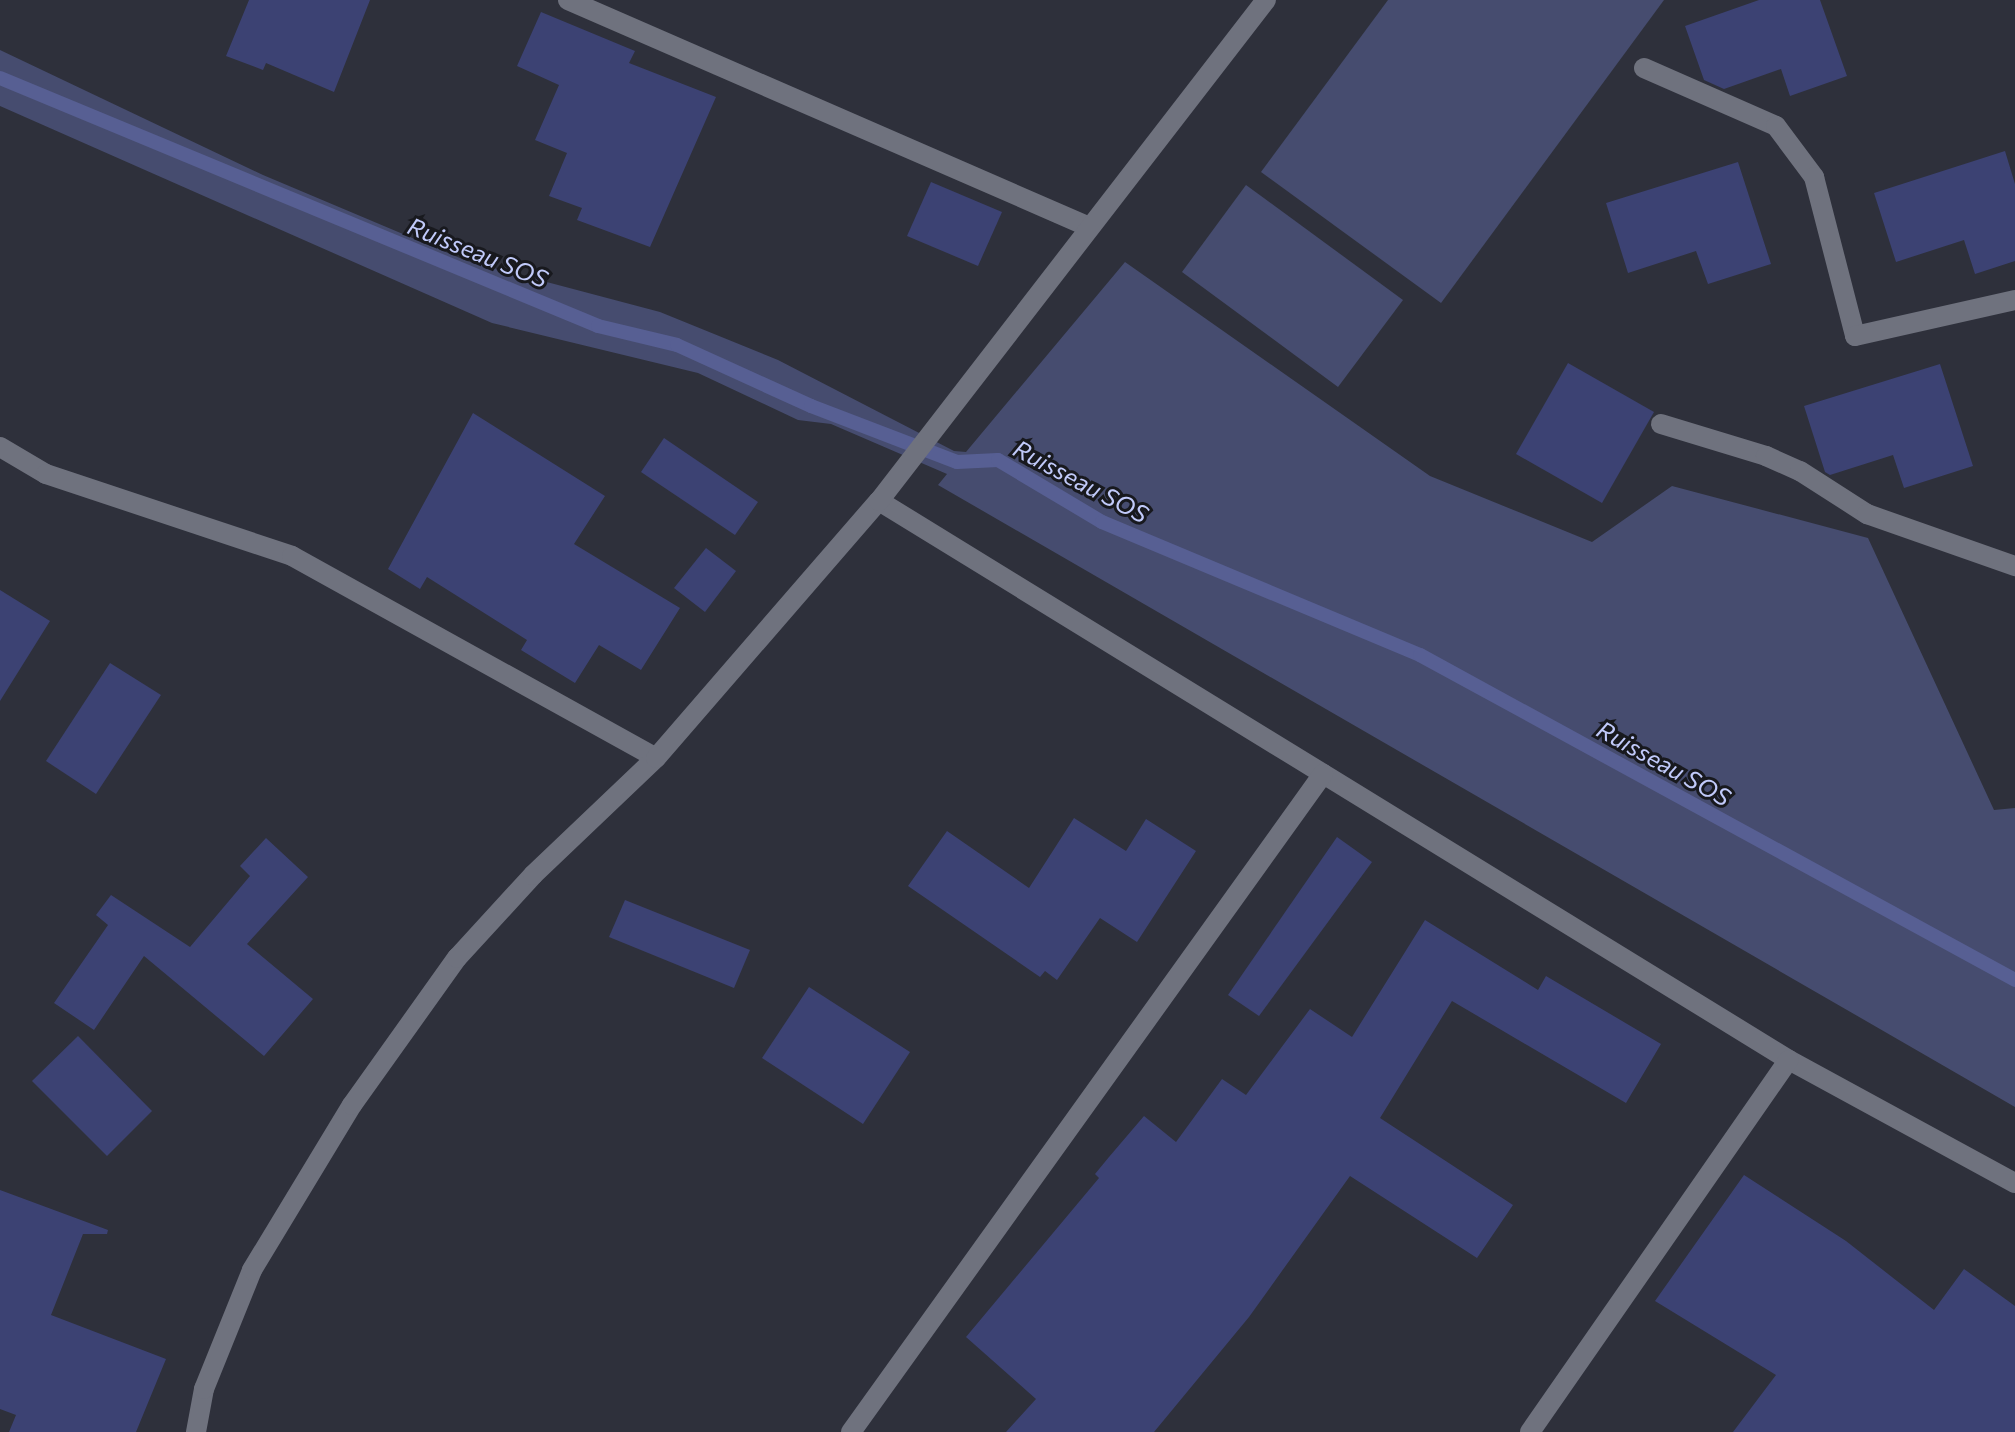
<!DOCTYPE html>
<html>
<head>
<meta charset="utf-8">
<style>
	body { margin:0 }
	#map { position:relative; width:2015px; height:1432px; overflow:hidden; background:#2e303b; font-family:Commissioner,sans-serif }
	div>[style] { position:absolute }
	.green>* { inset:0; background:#464c6f }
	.stream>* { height:14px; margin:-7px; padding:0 7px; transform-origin:7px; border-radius:7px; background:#575f93 }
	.building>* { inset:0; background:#3c4273 }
	.service>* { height:20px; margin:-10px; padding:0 10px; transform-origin:10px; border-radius:10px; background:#6f727e }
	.minor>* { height:20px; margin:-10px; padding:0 10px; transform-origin:10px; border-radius:10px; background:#6f727e }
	span { translate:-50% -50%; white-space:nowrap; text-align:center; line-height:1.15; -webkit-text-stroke:6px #18191e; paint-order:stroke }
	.water-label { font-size:24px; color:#c1cafa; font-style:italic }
</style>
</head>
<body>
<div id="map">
	<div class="green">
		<i style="clip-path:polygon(1388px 0,1664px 0,1441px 303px,1261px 172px)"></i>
		<i style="clip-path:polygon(0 50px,263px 175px,467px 261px,660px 312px,778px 360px,954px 451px,966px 452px,1125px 262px,1430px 476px,1592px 542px,1672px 486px,1868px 538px,1994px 810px,2015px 808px,2015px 1107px,938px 485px,947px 474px,831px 424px,798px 420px,698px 373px,492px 323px,0 106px)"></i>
		<i style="clip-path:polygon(1246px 185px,1403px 300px,1338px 387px,1182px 272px)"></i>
	</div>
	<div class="stream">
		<i style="left:0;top:78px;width:647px;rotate:22.52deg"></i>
		<i style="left:598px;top:326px;width:81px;rotate:13.5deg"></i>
		<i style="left:677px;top:345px;width:147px;rotate:24.5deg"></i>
		<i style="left:811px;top:406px;width:156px;rotate:21deg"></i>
		<i style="left:957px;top:462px;width:41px;rotate:-2.8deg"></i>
		<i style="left:998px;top:460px;width:121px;rotate:30.8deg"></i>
		<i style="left:1102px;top:522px;width:345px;rotate:22.7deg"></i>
		<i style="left:1420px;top:655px;width:678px;rotate:28.64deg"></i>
	</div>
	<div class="building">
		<i style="clip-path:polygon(249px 0,370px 0,334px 92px,266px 63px,263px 70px,226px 56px)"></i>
		<i style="clip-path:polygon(1759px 0,1820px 0,1847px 76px,1790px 96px,1781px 69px,1724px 89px,1704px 80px,1685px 26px)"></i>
		<i style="clip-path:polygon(541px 12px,635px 51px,629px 63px,716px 97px,650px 247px,577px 220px,582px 208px,549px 196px,567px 153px,535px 140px,559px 85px,517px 66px)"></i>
		<i style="clip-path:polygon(2005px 151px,2015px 184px,2015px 261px,1975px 274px,1964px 240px,1896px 262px,1874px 193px)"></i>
		<i style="clip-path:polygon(1738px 162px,1771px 264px,1708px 284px,1696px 251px,1628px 273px,1606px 203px)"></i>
		<i style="clip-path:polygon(931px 182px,1002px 212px,978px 266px,907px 236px)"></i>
		<i style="clip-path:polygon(1568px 363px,1654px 412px,1602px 503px,1516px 454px)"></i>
		<i style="clip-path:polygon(1940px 364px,1973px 466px,1904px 488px,1893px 455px,1830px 475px,1825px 472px,1804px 406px)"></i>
		<i style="clip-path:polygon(473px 413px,605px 496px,574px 544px,680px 608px,641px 670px,599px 645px,575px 683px,521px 650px,527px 640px,427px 577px,420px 589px,388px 569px)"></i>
		<i style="clip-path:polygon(664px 438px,758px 502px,735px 535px,641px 472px)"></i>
		<i style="clip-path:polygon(706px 548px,736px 571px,705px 612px,674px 588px)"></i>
		<i style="clip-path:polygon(0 590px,50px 621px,0 701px)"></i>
		<i style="clip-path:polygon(110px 663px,161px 695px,96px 794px,46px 761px)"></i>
		<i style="clip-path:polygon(1074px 818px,1126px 851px,1146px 819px,1196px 851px,1137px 942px,1100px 918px,1057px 980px,1045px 971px,1040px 977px,908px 886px,947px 831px,1029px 888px)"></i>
		<i style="clip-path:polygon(1337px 837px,1372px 862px,1259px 1016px,1228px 995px)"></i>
		<i style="clip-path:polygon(266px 838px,308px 877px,247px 944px,313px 999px,264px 1056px,144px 956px,94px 1030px,54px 1003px,108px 925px,96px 915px,111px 895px,190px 947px,250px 876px,240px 866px)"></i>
		<i style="clip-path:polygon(625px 900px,750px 950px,734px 988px,609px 937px)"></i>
		<i style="clip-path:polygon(1425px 920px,1538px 990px,1546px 976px,1661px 1044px,1626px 1103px,1452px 1001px,1380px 1118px,1513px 1205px,1477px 1258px,1350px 1176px,1249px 1317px,1154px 1432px,1006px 1432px,1036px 1399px,966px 1337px,1099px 1178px,1095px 1174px,1109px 1157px,1144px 1116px,1176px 1142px,1222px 1079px,1246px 1095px,1310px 1009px,1352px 1037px)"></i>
		<i style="clip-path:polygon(809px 987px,910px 1052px,863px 1124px,762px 1058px)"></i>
		<i style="clip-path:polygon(78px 1036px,152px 1111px,107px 1156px,32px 1081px)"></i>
		<i style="clip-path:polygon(1744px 1175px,1846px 1241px,1934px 1310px,1964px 1269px,2015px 1306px,2015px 1432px,1733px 1432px,1776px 1375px,1655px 1301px)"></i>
		<i style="clip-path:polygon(0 1190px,108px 1230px,107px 1234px,83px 1234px,51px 1315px,166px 1359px,136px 1432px,9px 1432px,16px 1415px,0 1409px)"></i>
	</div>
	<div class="service">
		<i style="left:1644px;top:68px;width:144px;rotate:23.7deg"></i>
		<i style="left:1776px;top:126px;width:64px;rotate:53.3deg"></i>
		<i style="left:1814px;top:177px;width:164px;rotate:75.5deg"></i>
		<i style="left:1855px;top:336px;width:164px;rotate:-12.7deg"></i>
		<i style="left:1661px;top:424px;width:110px;rotate:16.9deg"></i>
		<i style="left:1766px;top:456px;width:37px;rotate:24deg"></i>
		<i style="left:1800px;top:471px;width:80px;rotate:32.7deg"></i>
		<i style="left:1867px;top:514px;width:157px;rotate:19.4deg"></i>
	</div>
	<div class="minor">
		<i style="left:568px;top:0;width:566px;rotate:23.53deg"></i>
		<i style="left:0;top:447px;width:53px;rotate:30.4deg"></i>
		<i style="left:46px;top:474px;width:259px;rotate:18.4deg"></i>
		<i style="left:292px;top:556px;width:416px;rotate:29deg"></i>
		<i style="left:879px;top:501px;width:1068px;rotate:31.56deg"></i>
		<i style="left:1789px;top:1060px;width:257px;rotate:28.6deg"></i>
		<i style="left:196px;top:1432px;width:44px;rotate:-79.5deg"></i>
		<i style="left:204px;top:1389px;width:128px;rotate:-68deg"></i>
		<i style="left:252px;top:1270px;width:193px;rotate:-58.8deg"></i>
		<i style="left:352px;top:1105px;width:181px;rotate:-54.5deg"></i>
		<i style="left:457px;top:958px;width:113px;rotate:-47.5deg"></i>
		<i style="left:533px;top:875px;width:170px;rotate:-43.6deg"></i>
		<i style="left:656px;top:758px;width:340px;rotate:-49.1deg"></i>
		<i style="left:879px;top:501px;width:633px;rotate:-52.32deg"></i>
		<i style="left:851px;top:1432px;width:810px;rotate:-54.35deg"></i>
		<i style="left:1530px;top:1432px;width:453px;rotate:-55.2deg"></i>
	</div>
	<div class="water-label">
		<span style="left:478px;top:252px;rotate:22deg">Ruisseau SOS</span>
		<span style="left:1081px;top:481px;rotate:28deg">Ruisseau SOS</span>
		<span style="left:1664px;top:763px;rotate:29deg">Ruisseau SOS</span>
	</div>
</div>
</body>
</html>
